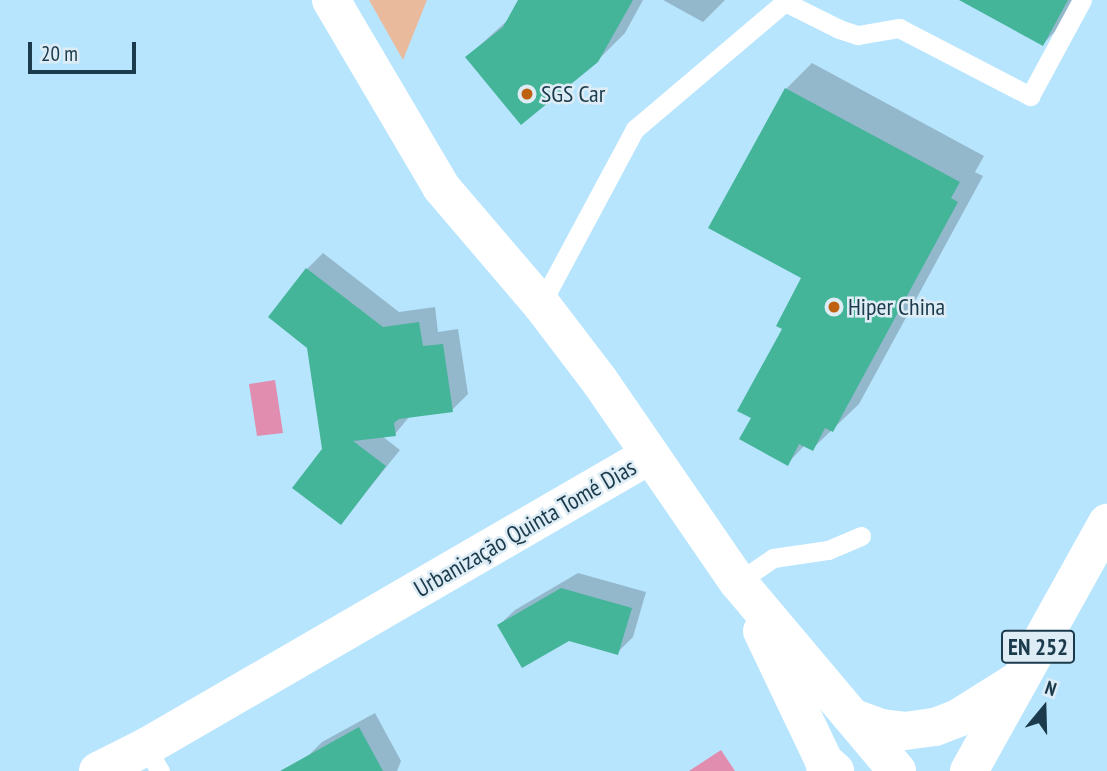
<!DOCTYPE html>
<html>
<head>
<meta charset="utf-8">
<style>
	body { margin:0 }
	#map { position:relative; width:1107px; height:771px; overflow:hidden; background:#b8e5fe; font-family:"PT Sans Narrow",sans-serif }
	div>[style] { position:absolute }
	.green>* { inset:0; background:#eaba9d }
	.water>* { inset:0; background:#e08db0 }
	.shadow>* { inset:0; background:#0003 }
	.building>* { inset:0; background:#45b599 }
	.lane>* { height:19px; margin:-9.5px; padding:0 9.5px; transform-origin:9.5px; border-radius:9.5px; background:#fff }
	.street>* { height:38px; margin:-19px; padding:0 19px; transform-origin:19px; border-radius:19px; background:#fff }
	.primary>* { height:38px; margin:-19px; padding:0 19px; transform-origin:19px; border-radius:19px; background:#fff }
	.dots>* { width:19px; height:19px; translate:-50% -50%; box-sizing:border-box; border:4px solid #deedf5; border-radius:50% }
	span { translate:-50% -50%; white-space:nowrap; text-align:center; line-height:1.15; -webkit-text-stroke:5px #deedf5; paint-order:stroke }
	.shield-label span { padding:2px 5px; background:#deedf5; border:2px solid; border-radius:5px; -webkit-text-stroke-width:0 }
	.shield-label { font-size:23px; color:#1b3b4c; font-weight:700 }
	.poi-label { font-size:24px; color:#1b3b4c }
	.left { translate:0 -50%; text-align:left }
	.street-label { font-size:24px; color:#1b3b4c }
	.north { position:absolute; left:1009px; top:673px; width:70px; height:70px; -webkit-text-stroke:5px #deedf5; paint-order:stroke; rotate:19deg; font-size:19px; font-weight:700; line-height:28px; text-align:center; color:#1b3b4c }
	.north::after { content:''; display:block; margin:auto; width:24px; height:32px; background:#1b3b4c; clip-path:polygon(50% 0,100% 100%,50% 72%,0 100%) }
	.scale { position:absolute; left:28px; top:42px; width:108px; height:32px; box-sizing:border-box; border:4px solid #1b3b4c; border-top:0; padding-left:9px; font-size:21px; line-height:24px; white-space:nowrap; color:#1b3b4c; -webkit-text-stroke:5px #deedf5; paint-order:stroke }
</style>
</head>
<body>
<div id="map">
	<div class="green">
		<i style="clip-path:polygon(369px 0,427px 0,403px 60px)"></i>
	</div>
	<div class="water">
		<i style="clip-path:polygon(275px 380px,283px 433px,257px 436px,249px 384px)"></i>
		<i style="clip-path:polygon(721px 750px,735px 771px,689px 771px)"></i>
	</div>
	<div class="shadow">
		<i style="clip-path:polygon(520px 0,643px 0,625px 33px,597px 61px,467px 57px,510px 18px)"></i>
		<i style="clip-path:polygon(663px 0,725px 0,703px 22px)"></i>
		<i style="clip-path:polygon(977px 0,1079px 0,1070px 16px,1043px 44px)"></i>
		<i style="clip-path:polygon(812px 63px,984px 156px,975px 172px,983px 176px,859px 404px,812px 449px,805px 445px,787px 464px,753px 417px,803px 278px,786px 89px)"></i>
		<i style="clip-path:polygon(323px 253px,399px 312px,435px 307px,438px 332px,458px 329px,468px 394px,452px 410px,410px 416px,395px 434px,382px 436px,400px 450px,341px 523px,324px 449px,307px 269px)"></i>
		<i style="clip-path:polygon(578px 573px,646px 592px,633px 637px,617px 653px,568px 639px,499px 625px,515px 610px)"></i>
		<i style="clip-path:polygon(375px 713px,401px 761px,397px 771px,313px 771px,306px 758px,322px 742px)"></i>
	</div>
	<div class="building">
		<i style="clip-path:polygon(518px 0,633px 0,598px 62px,521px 125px,465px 57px,503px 27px)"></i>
		<i style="clip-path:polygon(959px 0,1068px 0,1043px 46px)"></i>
		<i style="clip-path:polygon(785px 88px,960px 182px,951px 198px,958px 202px,833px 432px,825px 428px,813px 451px,799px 444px,788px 466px,739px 439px,751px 418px,737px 411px,782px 329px,776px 326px,801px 278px,708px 228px)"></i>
		<i style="clip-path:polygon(306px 268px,383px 327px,419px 322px,423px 346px,443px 344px,453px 412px,399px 419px,394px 423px,396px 436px,353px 441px,386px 466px,341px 525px,292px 488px,322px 449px,307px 348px,268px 317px)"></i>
		<i style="clip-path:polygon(561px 588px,632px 608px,618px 655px,569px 641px,522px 668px,497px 625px)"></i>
		<i style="clip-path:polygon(359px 727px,383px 771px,280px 771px)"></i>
	</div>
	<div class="lane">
		<i style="left:541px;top:304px;width:199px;rotate:-61.8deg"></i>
		<i style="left:635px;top:129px;width:197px;rotate:-40.3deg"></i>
		<i style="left:785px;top:2px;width:60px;rotate:26.6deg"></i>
		<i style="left:839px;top:29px;width:20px;rotate:18deg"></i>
		<i style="left:858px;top:35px;width:42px;rotate:-9.7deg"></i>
		<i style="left:899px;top:28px;width:148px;rotate:27.4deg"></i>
		<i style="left:1030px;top:96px;width:109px;rotate:-61.6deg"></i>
		<i style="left:738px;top:582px;width:42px;rotate:-34.4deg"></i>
		<i style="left:773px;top:558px;width:56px;rotate:-8.3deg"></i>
		<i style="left:828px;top:550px;width:36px;rotate:-23deg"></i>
		<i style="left:146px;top:747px;width:28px;rotate:60deg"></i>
	</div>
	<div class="street">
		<i style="left:331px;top:0;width:217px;rotate:59.5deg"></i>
		<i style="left:441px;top:187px;width:154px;rotate:49.5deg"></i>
		<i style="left:541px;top:304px;width:96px;rotate:52.7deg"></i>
		<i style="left:599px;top:380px;width:245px;rotate:55.5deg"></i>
		<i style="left:738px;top:582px;width:247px;rotate:49.9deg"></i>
		<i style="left:762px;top:631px;width:144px;rotate:64.5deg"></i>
		<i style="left:824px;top:761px;width:15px;rotate:42deg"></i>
		<i style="left:98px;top:771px;width:54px;rotate:-26.6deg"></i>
		<i style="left:146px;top:747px;width:582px;rotate:-30.09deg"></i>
	</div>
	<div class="primary">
		<i style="left:854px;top:718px;width:30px;rotate:20deg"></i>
		<i style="left:882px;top:728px;width:23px;rotate:7deg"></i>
		<i style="left:905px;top:731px;width:30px;rotate:-8deg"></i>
		<i style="left:935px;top:727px;width:25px;rotate:-21deg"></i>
		<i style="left:958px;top:718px;width:70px;rotate:-32.1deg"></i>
		<i style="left:824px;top:761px;width:10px;rotate:79deg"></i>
		<i style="left:969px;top:771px;width:284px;rotate:-60.9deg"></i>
	</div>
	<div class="dots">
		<i style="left:527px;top:94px;background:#be6212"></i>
		<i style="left:834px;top:307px;background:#be6212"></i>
	</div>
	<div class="shield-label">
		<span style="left:1038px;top:647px">EN 252</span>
	</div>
	<div class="poi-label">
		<span class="left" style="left:541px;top:94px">SGS Car</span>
		<span class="left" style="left:848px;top:307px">Hiper China</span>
	</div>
	<div class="street-label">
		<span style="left:525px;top:528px;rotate:-30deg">Urbanização Quinta Tomé Dias</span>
	</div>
	<div class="north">N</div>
	<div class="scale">20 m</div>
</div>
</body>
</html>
